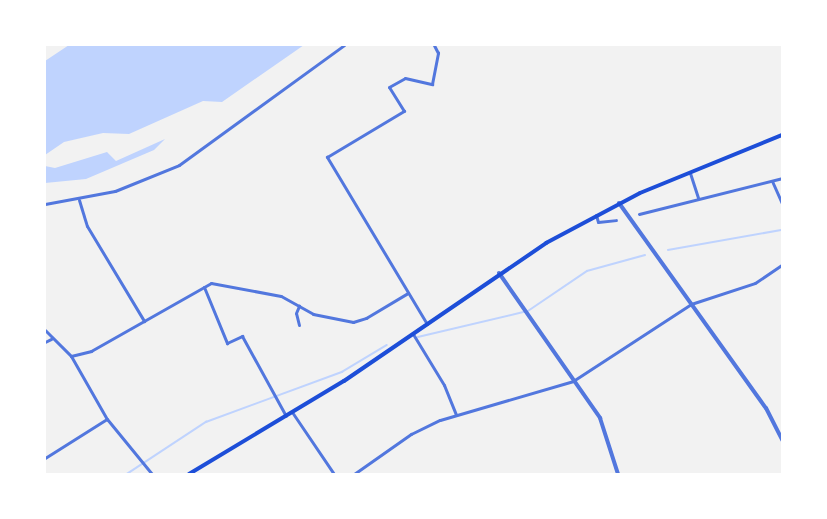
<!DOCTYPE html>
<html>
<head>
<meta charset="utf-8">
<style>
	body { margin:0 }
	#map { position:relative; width:827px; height:519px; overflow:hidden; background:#f2f2f2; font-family:"IBM Plex Sans",sans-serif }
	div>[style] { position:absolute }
	.water>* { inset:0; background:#bfd3fe }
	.stream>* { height:1.5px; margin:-0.75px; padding:0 0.75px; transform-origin:0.75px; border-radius:0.75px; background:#bfd3fe }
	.minor>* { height:3px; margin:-1.5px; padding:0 1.5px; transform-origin:1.5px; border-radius:1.5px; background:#5277de }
	.tertiary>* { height:4px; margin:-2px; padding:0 2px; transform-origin:2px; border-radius:2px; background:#5277de }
	.secondary>* { height:4px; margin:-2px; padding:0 2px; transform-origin:2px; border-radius:2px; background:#1d4ed8 }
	span { translate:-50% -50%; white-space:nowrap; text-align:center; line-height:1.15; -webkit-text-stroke:5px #fff; paint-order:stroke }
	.frame { position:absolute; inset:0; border:46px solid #fff; pointer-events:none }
</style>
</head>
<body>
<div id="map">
	<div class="water">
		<i style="clip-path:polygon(69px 45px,304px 45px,222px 102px,203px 101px,129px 134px,103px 133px,64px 142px,45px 155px,45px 61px)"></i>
		<i style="clip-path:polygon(165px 139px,154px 150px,86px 179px,45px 183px,45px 166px,55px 168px,107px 152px,116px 161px)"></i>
	</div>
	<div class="stream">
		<i style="left:668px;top:250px;width:116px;rotate:-10deg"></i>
		<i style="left:528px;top:311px;width:71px;rotate:-34.1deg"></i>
		<i style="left:587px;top:271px;width:60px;rotate:-15.4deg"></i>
		<i style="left:418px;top:337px;width:109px;rotate:-13.3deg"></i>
		<i style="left:127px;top:474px;width:95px;rotate:-33.4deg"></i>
		<i style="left:206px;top:422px;width:145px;rotate:-20.2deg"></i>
		<i style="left:342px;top:372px;width:52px;rotate:-31deg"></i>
	</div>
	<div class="minor">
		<i style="left:690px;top:173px;width:26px;rotate:72deg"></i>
		<i style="left:772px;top:181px;width:24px;rotate:66deg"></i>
		<i style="left:79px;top:200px;width:27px;rotate:73deg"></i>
		<i style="left:87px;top:226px;width:111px;rotate:59deg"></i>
		<i style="left:45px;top:204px;width:71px;rotate:-10.5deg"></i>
		<i style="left:115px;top:191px;width:69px;rotate:-22.1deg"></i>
		<i style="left:179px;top:165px;width:204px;rotate:-36deg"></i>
		<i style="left:639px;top:214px;width:147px;rotate:-14.1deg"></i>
		<i style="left:596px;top:215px;width:7px;rotate:74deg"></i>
		<i style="left:598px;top:222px;width:18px;rotate:-6deg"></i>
		<i style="left:204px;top:287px;width:61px;rotate:67.7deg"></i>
		<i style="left:227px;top:343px;width:17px;rotate:-25deg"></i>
		<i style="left:242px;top:336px;width:91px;rotate:61.2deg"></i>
		<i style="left:427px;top:324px;width:195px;rotate:-120.9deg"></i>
		<i style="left:327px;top:157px;width:90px;rotate:-30.9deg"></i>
		<i style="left:404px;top:111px;width:28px;rotate:-122deg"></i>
		<i style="left:389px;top:87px;width:18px;rotate:-29deg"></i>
		<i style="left:405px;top:78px;width:28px;rotate:13deg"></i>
		<i style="left:432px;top:84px;width:32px;rotate:-79deg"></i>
		<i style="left:438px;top:53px;width:9px;rotate:-117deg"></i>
		<i style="left:299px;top:325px;width:12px;rotate:-104deg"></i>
		<i style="left:296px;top:313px;width:8px;rotate:-67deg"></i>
		<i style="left:45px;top:330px;width:37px;rotate:45deg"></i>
		<i style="left:71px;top:356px;width:73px;rotate:60.3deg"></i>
		<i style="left:107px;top:419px;width:71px;rotate:50.7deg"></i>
		<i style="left:413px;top:334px;width:60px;rotate:58.7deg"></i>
		<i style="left:444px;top:385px;width:32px;rotate:68deg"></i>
		<i style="left:45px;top:342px;width:7px;rotate:-27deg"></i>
		<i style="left:71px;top:356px;width:21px;rotate:-14deg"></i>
		<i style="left:91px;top:351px;width:138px;rotate:-29.5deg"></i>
		<i style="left:211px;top:283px;width:71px;rotate:10.5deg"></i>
		<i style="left:281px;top:296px;width:37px;rotate:29deg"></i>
		<i style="left:313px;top:314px;width:41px;rotate:11.3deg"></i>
		<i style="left:353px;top:322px;width:14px;rotate:-17deg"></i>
		<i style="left:366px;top:318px;width:49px;rotate:-30.8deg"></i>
		<i style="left:292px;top:412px;width:75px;rotate:55.9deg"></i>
		<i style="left:45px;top:458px;width:73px;rotate:-32.2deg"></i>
		<i style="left:354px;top:474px;width:70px;rotate:-35.1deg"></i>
		<i style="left:411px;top:434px;width:32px;rotate:-26deg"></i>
		<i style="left:440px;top:420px;width:139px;rotate:-16.3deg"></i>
		<i style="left:573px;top:381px;width:141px;rotate:-33.1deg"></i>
		<i style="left:691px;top:304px;width:67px;rotate:-18.2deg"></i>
		<i style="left:755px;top:283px;width:32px;rotate:-34deg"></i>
	</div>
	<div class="tertiary">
		<i style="left:619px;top:203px;width:252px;rotate:54.4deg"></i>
		<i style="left:766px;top:408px;width:36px;rotate:63deg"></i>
		<i style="left:499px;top:273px;width:177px;rotate:55.1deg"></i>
		<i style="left:600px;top:418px;width:59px;rotate:72.2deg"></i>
	</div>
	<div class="secondary">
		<i style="left:189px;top:474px;width:181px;rotate:-31deg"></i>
		<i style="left:344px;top:381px;width:245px;rotate:-34.3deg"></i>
		<i style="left:546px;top:243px;width:106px;rotate:-28deg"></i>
		<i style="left:640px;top:193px;width:153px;rotate:-22.2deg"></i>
	</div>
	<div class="frame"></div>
</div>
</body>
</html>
